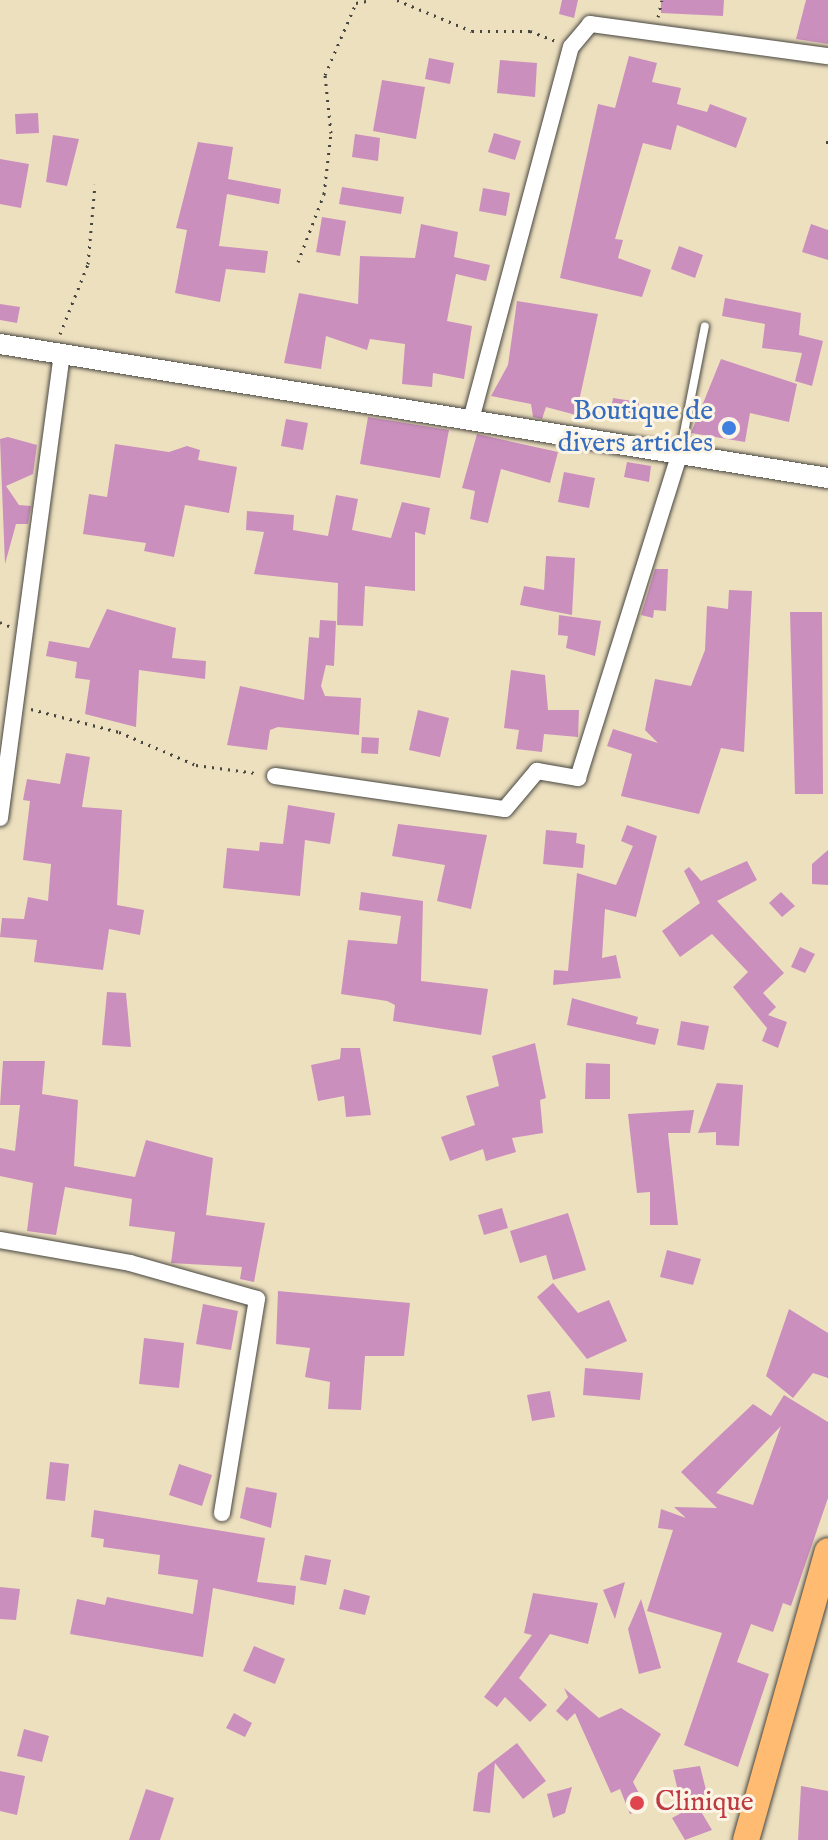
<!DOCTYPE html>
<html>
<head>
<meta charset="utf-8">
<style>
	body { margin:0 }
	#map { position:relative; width:828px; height:1840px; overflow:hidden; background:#ede0bf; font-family:"IM FELL English",serif }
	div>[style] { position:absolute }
	.building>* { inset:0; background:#cb8fbd }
	.path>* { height:3px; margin-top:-1.5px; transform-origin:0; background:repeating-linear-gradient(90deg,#484641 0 2px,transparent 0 8px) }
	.roads { filter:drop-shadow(0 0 2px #484641) drop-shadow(0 0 2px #484641) }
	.service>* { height:8px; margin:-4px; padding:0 4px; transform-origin:4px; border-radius:4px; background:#fff }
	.minor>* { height:16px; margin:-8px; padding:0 8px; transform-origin:8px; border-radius:8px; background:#fff }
	.tertiary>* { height:20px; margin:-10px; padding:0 10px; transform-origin:10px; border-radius:10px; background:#fff }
	.trunk>* { height:26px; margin:-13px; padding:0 13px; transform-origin:13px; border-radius:13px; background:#ffbb71 }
	.dots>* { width:22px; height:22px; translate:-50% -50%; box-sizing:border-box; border:4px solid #fcf5e5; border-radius:50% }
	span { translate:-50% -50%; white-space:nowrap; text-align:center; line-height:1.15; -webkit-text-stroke:6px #fcf5e5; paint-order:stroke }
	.shop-label { font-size:28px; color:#366cbe }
	.right { translate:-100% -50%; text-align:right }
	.health-label { font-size:28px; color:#be3a42 }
	.left { translate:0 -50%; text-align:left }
</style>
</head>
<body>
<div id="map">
	<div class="building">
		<i style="clip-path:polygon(562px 0,578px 0,574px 18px,559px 14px)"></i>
		<i style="clip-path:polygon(661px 0,724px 0,723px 16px,661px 13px)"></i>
		<i style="clip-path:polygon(806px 0,828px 0,828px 44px,796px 39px)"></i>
		<i style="clip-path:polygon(629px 56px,657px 63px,652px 82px,681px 88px,677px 104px,707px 112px,710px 104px,747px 118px,736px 148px,677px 125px,671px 150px,643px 143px,615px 239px,623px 240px,618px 258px,651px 270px,642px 297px,560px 278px,598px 104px,615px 108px)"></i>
		<i style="clip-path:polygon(429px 58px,454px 63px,450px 84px,425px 79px)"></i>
		<i style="clip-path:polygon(500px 60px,537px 63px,535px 97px,497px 93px)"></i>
		<i style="clip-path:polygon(382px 80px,425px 87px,416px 139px,373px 131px)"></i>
		<i style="clip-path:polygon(38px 113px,39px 133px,16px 134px,15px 114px)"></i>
		<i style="clip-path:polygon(494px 133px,521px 141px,515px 160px,488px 152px)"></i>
		<i style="clip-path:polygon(355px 134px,380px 138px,378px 161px,352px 157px)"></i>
		<i style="clip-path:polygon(53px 135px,79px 139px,67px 186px,46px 182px)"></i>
		<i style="clip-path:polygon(198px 142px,233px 147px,228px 179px,281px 189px,279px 204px,227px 194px,219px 246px,268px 251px,265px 273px,226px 269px,220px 302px,175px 293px,187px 230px,176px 228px)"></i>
		<i style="clip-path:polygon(0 159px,29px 164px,21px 208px,0 204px)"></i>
		<i style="clip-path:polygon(342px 187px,404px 197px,401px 214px,339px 204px)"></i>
		<i style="clip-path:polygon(483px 188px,510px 193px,506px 216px,479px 211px)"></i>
		<i style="clip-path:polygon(322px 217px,346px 221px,340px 256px,316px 252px)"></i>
		<i style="clip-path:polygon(421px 224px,458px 232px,454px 257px,490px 265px,486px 281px,456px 274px,447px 321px,472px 326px,464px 379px,433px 373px,432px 387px,402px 384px,405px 344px,370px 339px,367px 350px,326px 336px,321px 369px,284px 363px,299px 293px,358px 304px,360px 256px,415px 258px)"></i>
		<i style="clip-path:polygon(811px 224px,828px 230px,828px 260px,802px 252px)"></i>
		<i style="clip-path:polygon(679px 246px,703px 255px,695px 278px,671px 269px)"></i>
		<i style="clip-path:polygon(725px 298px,801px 313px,799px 335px,823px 341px,812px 386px,795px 381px,802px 353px,762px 348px,765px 324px,722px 316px)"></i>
		<i style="clip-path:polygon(517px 301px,598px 314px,576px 415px,546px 407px,542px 419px,533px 417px,531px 404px,491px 396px,508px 365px)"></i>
		<i style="clip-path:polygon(0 304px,20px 307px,17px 323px,0 320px)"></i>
		<i style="clip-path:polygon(721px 359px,797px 384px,789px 422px,750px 413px,745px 442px,691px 433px)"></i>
		<i style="clip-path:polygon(613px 398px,639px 402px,637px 420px,610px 417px)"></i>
		<i style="clip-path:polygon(368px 417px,449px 430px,440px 478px,360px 464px)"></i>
		<i style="clip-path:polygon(286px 419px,308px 423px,303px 450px,281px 446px)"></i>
		<i style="clip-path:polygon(477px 434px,558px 452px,550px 483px,501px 469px,488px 523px,470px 519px,475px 491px,462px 488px)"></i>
		<i style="clip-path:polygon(8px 437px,37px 445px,33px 474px,6px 486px,19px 505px,31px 506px,28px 524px,16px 524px,5px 564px,0 439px)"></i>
		<i style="clip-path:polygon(115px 444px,169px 452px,187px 446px,200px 450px,198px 460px,237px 467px,229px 513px,185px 505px,174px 557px,144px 551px,146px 543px,83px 534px,89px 494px,107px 497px)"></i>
		<i style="clip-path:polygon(627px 462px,651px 466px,649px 482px,624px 477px)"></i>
		<i style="clip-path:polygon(564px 472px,595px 478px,589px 508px,558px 502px)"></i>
		<i style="clip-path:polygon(336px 495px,358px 499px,352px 530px,391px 538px,402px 502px,430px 508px,425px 535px,415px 532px,415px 591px,365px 586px,363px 626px,337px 625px,338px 583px,254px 574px,264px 532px,246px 530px,247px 511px,294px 515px,293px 530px,328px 536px)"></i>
		<i style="clip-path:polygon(546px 556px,575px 558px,572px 615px,520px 605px,524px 586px,544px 590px)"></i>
		<i style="clip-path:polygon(655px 569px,668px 569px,666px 611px,654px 610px,653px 618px,641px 615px)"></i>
		<i style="clip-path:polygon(729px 590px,752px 591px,744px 752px,721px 748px,699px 814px,621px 796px,632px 754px,607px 746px,613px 729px,658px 743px,645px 730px,655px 679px,691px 686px,705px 650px,707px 606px,728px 609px)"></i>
		<i style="clip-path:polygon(107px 609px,176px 628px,172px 658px,206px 661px,205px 679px,139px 670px,136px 727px,85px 714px,90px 680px,75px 678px,77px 662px,46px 656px,49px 641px,89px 648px)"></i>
		<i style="clip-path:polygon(790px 612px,822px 612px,823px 794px,795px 794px)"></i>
		<i style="clip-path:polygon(559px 615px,601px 621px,595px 656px,566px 648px,568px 636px,558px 635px)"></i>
		<i style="clip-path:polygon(320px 620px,336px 621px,334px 666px,326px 665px,321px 686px,325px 696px,361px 698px,359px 735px,278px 727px,270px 730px,267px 750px,227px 745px,240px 686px,304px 700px,309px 637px,319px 638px)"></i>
		<i style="clip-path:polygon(511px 670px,545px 675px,548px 710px,579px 710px,578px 737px,544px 734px,542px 752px,516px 749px,519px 730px,504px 728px)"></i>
		<i style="clip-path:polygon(418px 710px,449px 718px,440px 757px,409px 750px)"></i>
		<i style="clip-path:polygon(362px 737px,379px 738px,378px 754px,361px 753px)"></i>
		<i style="clip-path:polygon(66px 753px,90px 757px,82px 807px,122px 810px,117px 905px,144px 910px,140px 935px,109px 929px,103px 970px,34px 962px,37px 940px,0 937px,2px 918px,24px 919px,28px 897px,48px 901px,51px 864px,23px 860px,30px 801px,23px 800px,27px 779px,60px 784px)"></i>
		<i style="clip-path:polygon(288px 805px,335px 813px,330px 844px,305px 840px,300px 896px,223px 888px,227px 848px,259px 851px,260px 842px,283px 844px)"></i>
		<i style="clip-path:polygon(398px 824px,487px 835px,471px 909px,437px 901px,445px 865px,392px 856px)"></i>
		<i style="clip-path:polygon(627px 825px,657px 836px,636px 917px,605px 909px,602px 958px,616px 955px,621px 978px,553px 985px,554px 970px,568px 971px,577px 873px,616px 885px,633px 846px,621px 841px)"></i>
		<i style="clip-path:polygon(546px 830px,577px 833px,576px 843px,585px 845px,583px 868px,543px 864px)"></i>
		<i style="clip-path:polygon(828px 850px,828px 885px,812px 884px,812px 864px)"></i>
		<i style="clip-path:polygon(747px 861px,757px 880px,717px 901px,784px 973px,763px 993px,776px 1007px,768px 1015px,787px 1022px,778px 1048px,762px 1041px,767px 1028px,733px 987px,748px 972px,712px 934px,680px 957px,662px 931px,700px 903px,684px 871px,689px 867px,701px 881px)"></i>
		<i style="clip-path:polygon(361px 892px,423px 901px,421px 981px,488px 989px,481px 1035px,393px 1021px,395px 1005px,387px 1001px,341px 994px,348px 940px,397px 944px,401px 916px,359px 910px)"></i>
		<i style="clip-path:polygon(781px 892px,795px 906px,782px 917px,769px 903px)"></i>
		<i style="clip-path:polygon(800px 947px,815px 954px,805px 973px,791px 967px)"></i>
		<i style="clip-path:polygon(107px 992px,126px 993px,131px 1047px,102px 1045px)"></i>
		<i style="clip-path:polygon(572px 998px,638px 1017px,636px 1024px,659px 1029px,655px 1045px,567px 1025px)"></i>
		<i style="clip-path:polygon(681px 1021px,709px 1026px,704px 1050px,677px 1045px)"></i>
		<i style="clip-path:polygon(535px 1043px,546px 1098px,540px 1100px,543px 1133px,512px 1138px,516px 1152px,486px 1161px,483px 1149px,450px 1161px,441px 1137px,475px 1125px,466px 1096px,499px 1086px,492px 1056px)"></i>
		<i style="clip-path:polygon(341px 1048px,360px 1048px,371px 1115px,346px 1117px,344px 1096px,318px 1101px,311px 1065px,340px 1059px)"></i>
		<i style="clip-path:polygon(3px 1061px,45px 1061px,42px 1094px,78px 1100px,74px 1166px,135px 1177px,146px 1140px,213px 1158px,206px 1215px,265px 1223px,254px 1282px,240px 1279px,242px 1267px,171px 1263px,175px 1232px,129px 1226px,132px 1199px,65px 1187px,56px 1235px,27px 1231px,33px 1183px,0 1176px,0 1148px,15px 1151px,20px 1105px,0 1105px)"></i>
		<i style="clip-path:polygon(586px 1063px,610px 1064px,610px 1099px,585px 1099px)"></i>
		<i style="clip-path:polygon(717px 1083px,743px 1085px,739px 1146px,716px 1145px,716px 1132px,698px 1133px)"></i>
		<i style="clip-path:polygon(694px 1110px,690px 1133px,668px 1133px,678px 1225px,650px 1225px,650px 1192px,637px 1193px,628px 1114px)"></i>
		<i style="clip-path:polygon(502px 1208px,508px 1228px,484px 1235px,478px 1215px)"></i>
		<i style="clip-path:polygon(568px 1213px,586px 1270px,553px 1280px,546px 1255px,520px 1263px,510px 1231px)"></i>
		<i style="clip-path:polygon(667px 1250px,701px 1259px,693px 1285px,660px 1277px)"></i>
		<i style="clip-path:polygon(553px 1283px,578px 1313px,609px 1300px,627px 1341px,587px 1359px,537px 1297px)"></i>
		<i style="clip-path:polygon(278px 1291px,410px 1303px,404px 1356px,365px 1356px,361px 1410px,328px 1409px,330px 1382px,305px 1377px,310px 1348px,276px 1344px)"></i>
		<i style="clip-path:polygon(203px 1304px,238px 1311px,231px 1350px,196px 1344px)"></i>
		<i style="clip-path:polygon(789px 1309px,828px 1333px,828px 1378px,813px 1373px,793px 1398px,766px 1376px)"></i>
		<i style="clip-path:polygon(144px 1338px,184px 1343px,179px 1388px,139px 1384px)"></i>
		<i style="clip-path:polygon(585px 1368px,643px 1373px,640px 1400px,583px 1395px)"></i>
		<i style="clip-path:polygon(550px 1391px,555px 1417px,532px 1421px,527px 1395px)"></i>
		<i style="clip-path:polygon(evenodd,784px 1395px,828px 1422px,828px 1498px,791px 1606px,783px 1603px,773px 1632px,751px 1624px,737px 1662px,769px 1674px,738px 1767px,684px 1745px,722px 1633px,647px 1611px,673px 1530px,658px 1528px,661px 1509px,686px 1518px,674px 1507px,717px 1508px,681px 1472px,753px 1404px,771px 1416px,784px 1395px,781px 1426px,753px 1505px,716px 1493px,757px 1451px,781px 1426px)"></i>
		<i style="clip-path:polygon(50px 1462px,69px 1464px,65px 1501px,46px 1499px)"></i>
		<i style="clip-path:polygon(179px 1464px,212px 1475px,202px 1506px,169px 1495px)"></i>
		<i style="clip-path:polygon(246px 1487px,277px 1493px,271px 1528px,240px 1518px)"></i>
		<i style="clip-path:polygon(94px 1510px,265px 1538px,257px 1582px,296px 1586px,294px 1605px,213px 1588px,203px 1657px,70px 1634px,77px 1599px,105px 1605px,107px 1597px,193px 1614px,198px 1580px,158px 1574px,160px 1555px,103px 1547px,104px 1539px,91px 1537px)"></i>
		<i style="clip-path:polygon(305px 1555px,331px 1560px,326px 1585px,300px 1580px)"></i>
		<i style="clip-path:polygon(625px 1582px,615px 1619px,603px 1590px)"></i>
		<i style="clip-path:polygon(0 1587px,20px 1589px,16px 1620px,0 1619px)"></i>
		<i style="clip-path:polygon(344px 1589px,370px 1596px,365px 1615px,339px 1609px)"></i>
		<i style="clip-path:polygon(533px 1593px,598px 1603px,588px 1644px,550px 1634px,519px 1678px,547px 1705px,530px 1722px,505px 1697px,497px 1707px,484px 1697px,532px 1635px,524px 1633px)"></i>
		<i style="clip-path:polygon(641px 1599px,661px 1668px,639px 1674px,628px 1629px)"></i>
		<i style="clip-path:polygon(254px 1646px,285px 1659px,275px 1684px,243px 1671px)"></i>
		<i style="clip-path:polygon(564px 1688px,599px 1718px,621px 1708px,661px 1734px,633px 1782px,647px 1808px,630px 1814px,620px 1789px,611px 1793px,575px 1713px,567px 1721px,556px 1711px,568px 1697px)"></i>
		<i style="clip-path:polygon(234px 1713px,252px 1723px,245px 1737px,226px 1728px)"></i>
		<i style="clip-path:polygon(24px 1729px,49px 1736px,42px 1762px,17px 1756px)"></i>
		<i style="clip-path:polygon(517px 1743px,546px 1781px,523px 1799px,495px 1763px,490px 1813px,473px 1811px,478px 1773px)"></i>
		<i style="clip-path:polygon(700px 1766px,707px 1794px,693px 1798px,712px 1830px,685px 1840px,672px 1818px,683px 1812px,673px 1770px)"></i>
		<i style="clip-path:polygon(0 1771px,25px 1776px,17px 1815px,0 1811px)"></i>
		<i style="clip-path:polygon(801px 1786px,828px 1791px,828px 1840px,798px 1840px)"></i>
		<i style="clip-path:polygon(572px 1787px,565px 1813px,553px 1818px,547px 1794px)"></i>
		<i style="clip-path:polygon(146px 1789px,174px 1798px,160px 1840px,129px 1840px)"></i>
	</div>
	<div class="path">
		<i style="left:397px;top:0;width:81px;rotate:22.5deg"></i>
		<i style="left:472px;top:31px;width:58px"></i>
		<i style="left:530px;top:31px;width:28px;rotate:21deg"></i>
		<i style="left:658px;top:17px;width:17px;rotate:-77deg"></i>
		<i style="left:826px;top:142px;width:2px"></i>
		<i style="left:298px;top:262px;width:73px;rotate:-69.1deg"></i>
		<i style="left:324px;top:194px;width:61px;rotate:-83.5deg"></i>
		<i style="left:331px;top:133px;width:58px;rotate:-95.9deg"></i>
		<i style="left:325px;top:75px;width:78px;rotate:-66.7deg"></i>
		<i style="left:356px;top:3px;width:16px;rotate:-11deg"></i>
		<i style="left:60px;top:334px;width:75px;rotate:-68.2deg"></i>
		<i style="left:88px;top:264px;width:80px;rotate:-85deg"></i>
		<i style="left:0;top:622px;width:10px;rotate:24deg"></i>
		<i style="left:31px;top:709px;width:91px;rotate:14.6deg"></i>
		<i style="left:119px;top:732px;width:84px;rotate:23.2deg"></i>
		<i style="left:196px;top:765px;width:62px;rotate:7.5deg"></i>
	</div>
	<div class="roads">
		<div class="service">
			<i style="left:680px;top:453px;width:129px;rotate:-78.9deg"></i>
		</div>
		<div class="minor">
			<i style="left:472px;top:416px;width:382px;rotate:-75deg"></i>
			<i style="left:571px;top:47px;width:30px;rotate:-50deg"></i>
			<i style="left:590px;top:24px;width:240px;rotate:7.7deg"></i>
			<i style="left:275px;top:776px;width:232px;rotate:8.2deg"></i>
			<i style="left:505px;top:809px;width:50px;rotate:-49.9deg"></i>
			<i style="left:537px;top:771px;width:42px;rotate:9.7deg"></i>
			<i style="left:578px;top:778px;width:341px;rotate:-72.6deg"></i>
			<i style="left:0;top:818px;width:468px;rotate:-82.4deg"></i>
			<i style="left:0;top:1240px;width:132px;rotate:10deg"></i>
			<i style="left:130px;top:1263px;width:132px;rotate:15.8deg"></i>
			<i style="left:257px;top:1299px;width:217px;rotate:99.3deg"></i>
		</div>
		<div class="tertiary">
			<i style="left:0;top:344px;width:839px;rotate:9.19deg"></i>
		</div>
		<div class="trunk">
			<i style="left:746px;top:1840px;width:300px;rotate:-74.2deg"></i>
		</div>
	</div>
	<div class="dots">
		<i style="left:729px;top:428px;background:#3f7fe0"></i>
		<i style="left:637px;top:1803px;background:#e0444e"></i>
	</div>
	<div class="shop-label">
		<span class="right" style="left:713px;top:428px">Boutique de<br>divers articles</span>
	</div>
	<div class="health-label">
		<span class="left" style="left:655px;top:1803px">Clinique</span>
	</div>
</div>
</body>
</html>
